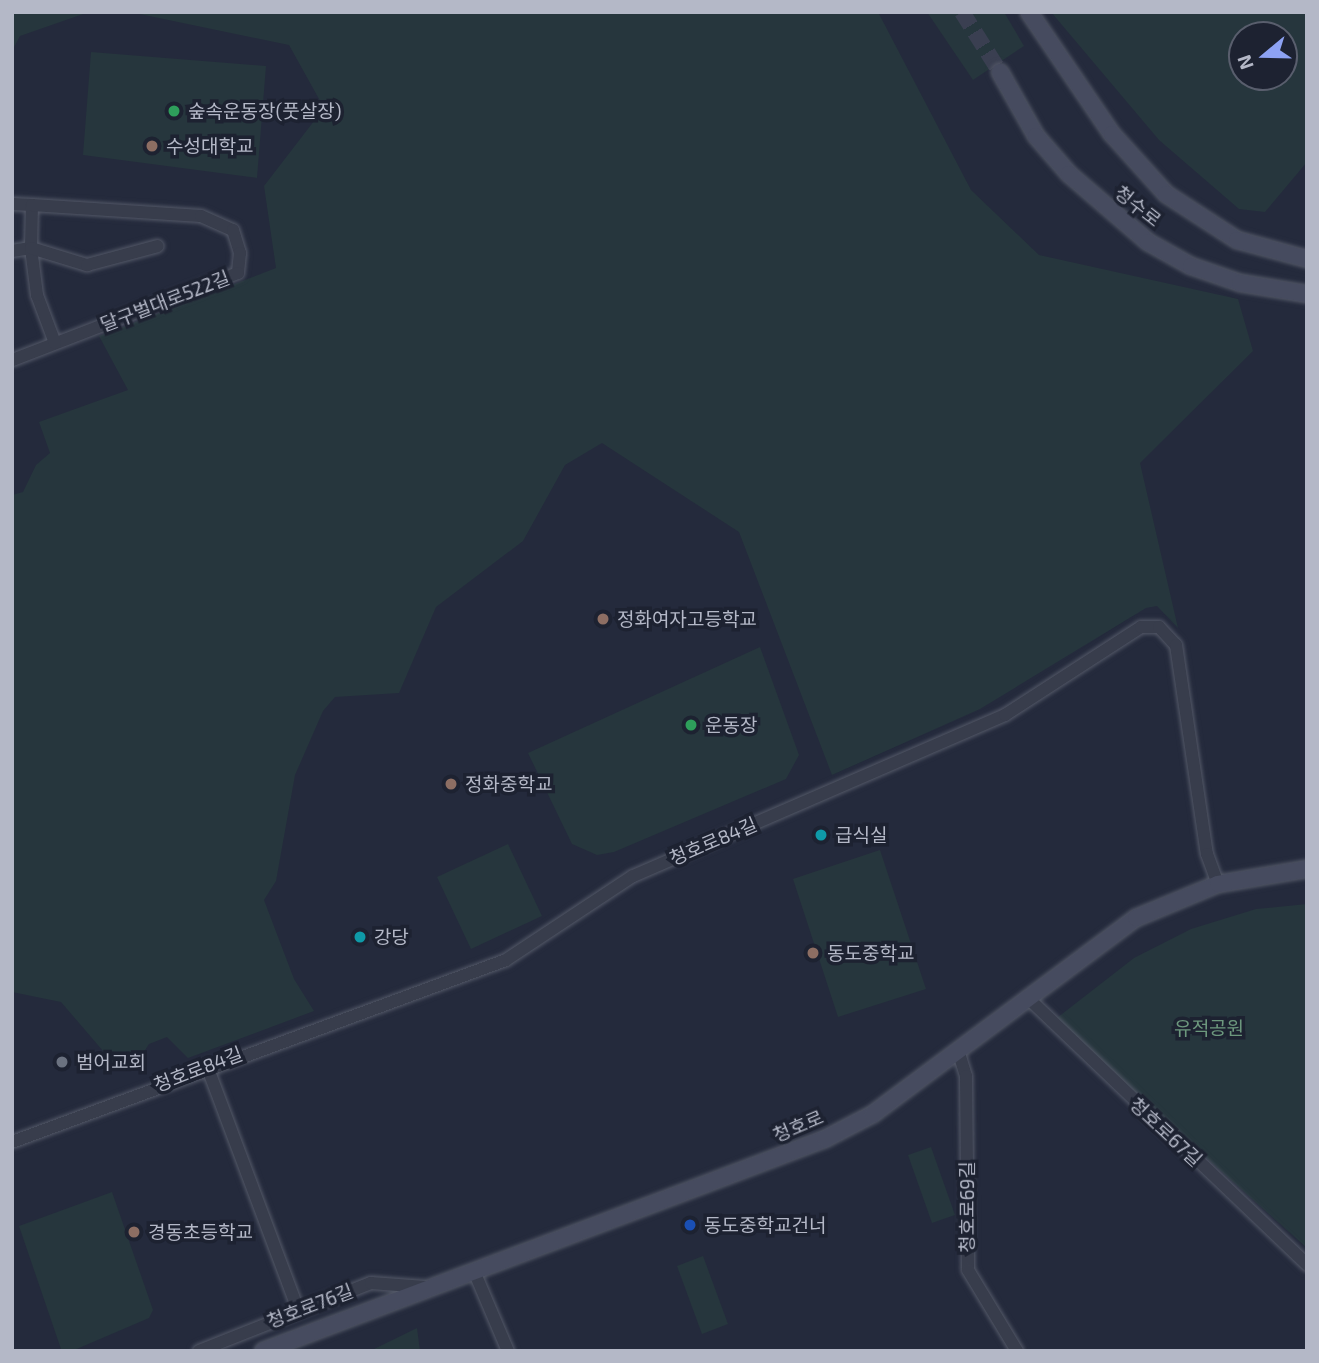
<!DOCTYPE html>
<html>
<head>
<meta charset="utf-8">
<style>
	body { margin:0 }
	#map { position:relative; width:1319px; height:1363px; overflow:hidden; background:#242a3c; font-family:"Exo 2","Noto Sans KR",sans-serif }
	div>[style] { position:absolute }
	.green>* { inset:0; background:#26363d }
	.secondary-tunnel>* { height:16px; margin-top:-8px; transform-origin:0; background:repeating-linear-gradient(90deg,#3a3f51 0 16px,transparent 0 24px) }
	.roads { filter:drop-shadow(0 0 2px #535867) drop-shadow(0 0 2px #535867) }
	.street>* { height:12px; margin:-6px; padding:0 6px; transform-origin:6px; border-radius:6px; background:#383d4c }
	.secondary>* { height:16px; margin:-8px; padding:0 8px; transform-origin:8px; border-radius:8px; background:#464b5f }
	.dots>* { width:19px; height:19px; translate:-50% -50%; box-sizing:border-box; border:4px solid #1d2231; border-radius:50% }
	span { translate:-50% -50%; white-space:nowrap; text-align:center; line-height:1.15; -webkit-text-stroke:7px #1d2231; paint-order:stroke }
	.poi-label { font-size:19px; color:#b4b8c7 }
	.left { translate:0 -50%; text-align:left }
	.street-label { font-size:19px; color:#b4b8c7 }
	.park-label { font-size:19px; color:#6c977d }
	.frame { position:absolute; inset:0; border:14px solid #b4b8c7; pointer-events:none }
	.north { position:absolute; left:1228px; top:21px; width:70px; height:70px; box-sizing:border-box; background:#1d2231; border:2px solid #595e6d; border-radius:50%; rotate:251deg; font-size:19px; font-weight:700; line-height:28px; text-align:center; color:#b4b8c7 }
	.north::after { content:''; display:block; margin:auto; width:24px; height:32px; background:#8da2f3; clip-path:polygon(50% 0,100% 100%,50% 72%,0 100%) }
</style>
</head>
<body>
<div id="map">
	<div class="green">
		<i style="clip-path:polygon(12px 12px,89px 12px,20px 36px,12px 51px)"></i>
		<i style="clip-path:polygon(130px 12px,878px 12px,971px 190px,1039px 255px,1238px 299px,1253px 351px,1140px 463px,1178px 628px,1157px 606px,1146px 608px,980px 709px,832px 775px,739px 532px,602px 443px,565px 465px,523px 541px,436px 607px,399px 693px,335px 697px,323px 711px,295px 775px,276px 881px,264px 900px,294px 979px,314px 1011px,188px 1058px,167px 1037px,149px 1044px,140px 1058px,115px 1065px,61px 1002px,12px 992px,12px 495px,23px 492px,36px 465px,50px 453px,39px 422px,128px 390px,99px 336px,276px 268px,264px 186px,324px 108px,289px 45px)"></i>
		<i style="clip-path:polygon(927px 12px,1004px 12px,1024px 46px,973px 80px)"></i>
		<i style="clip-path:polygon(evenodd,1051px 12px,1307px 12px,1307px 162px,1265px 212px,1239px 209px,1159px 140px,1051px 12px,1242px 35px,1284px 35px,1284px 77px,1242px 77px,1242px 35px)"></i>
		<i style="clip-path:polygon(91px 52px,266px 66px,257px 178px,83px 155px)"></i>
		<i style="clip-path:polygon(760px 647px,799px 755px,786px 779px,614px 852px,597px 855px,572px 844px,528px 753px)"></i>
		<i style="clip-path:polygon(508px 844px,542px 916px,471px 949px,437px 877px)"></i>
		<i style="clip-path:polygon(880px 850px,926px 989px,838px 1017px,793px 879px)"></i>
		<i style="clip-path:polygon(1307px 904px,1307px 1248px,1053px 1021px,1134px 958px,1191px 929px,1256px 909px)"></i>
		<i style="clip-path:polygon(931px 1147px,955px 1215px,932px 1223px,908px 1155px)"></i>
		<i style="clip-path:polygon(112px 1192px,153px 1310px,149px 1318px,72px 1351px,61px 1349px,19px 1226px)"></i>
		<i style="clip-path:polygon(703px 1256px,728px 1324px,702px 1334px,677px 1266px)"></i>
		<i style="clip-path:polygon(417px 1328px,420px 1351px,370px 1351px)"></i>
	</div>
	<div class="secondary-tunnel">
		<i style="left:962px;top:12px;width:71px;rotate:57.7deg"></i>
	</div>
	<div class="roads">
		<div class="street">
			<i style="left:12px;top:204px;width:20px;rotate:3deg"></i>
			<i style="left:12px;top:251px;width:19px;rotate:-9deg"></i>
			<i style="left:31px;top:248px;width:43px;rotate:-88.7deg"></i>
			<i style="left:32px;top:205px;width:169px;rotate:3.7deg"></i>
			<i style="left:201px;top:216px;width:35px;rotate:24deg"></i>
			<i style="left:233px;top:230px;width:24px;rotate:73deg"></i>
			<i style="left:240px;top:253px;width:20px;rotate:96deg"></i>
			<i style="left:238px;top:273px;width:242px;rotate:158.9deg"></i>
			<i style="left:55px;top:343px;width:51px;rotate:-110.6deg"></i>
			<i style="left:37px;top:295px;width:47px;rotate:-97.3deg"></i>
			<i style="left:31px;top:248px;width:59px;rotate:16.9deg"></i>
			<i style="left:87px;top:265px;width:73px;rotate:-15deg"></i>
			<i style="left:1027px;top:997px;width:388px;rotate:43.7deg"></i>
			<i style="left:958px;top:1050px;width:27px;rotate:73deg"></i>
			<i style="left:966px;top:1076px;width:194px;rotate:89.4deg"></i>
			<i style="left:968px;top:1270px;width:95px;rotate:58.8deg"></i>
			<i style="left:207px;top:1066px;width:260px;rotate:69.5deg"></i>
			<i style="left:12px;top:1142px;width:526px;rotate:-20.22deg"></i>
			<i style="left:506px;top:960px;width:152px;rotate:-33.5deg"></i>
			<i style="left:633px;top:876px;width:405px;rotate:-23.4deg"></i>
			<i style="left:1005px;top:715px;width:162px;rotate:-32.9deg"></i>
			<i style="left:1141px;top:627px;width:18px"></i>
			<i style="left:1159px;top:627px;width:25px;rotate:47deg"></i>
			<i style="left:1176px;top:645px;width:211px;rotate:81.6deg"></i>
			<i style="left:1207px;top:854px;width:32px;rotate:70deg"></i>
			<i style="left:474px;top:1271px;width:87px;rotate:67deg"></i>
			<i style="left:199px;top:1351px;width:185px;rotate:-21.6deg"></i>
			<i style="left:371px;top:1283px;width:54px;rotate:4.2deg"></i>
		</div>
		<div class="secondary">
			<i style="left:1029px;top:12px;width:148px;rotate:55.8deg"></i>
			<i style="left:1112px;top:134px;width:81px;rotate:48deg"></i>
			<i style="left:1166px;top:194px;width:85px;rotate:32.9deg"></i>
			<i style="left:1237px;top:240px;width:73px;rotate:15.2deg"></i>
			<i style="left:1000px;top:72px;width:73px;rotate:60.6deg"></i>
			<i style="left:1036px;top:136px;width:50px;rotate:49deg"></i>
			<i style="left:1069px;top:174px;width:104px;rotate:40.7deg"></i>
			<i style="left:1148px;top:242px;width:49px;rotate:29.2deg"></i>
			<i style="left:1191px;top:266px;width:52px;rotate:19.1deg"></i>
			<i style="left:1240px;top:283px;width:68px;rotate:9.3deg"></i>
			<i style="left:263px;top:1351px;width:601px;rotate:-20.67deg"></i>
			<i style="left:825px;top:1139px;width:54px;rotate:-27.5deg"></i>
			<i style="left:873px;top:1114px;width:328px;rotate:-36.7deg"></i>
			<i style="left:1136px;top:918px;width:89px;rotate:-22.5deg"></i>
			<i style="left:1218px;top:884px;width:90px;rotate:-9.6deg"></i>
		</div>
	</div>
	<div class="dots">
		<i style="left:174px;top:111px;background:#2e9e5b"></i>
		<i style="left:152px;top:146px;background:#8d6e63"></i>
		<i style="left:603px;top:619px;background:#8d6e63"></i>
		<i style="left:691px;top:725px;background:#2e9e5b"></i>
		<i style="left:451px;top:784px;background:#8d6e63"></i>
		<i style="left:821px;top:835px;background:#0f9aa8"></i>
		<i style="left:360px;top:937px;background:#0f9aa8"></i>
		<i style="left:813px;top:953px;background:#8d6e63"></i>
		<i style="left:62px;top:1062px;background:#6b7280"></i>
		<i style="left:690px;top:1225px;background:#1a4fb4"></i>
		<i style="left:134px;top:1232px;background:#8d6e63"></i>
	</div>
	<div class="poi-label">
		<span class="left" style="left:188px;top:111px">숲속운동장(풋살장)</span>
		<span class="left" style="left:166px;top:146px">수성대학교</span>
		<span class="left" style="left:617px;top:619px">정화여자고등학교</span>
		<span class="left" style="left:705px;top:725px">운동장</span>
		<span class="left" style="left:465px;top:784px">정화중학교</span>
		<span class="left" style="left:835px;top:835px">급식실</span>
		<span class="left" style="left:374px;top:937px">강당</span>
		<span class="left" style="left:827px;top:953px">동도중학교</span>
		<span class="left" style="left:76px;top:1062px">범어교회</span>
		<span class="left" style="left:704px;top:1225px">동도중학교건너</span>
		<span class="left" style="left:148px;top:1232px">경동초등학교</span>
	</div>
	<div class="street-label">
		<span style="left:1138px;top:206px;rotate:38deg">청수로</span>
		<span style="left:165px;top:301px;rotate:-21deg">달구벌대로522길</span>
		<span style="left:713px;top:841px;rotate:-23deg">청호로84길</span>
		<span style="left:198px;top:1069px;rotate:-21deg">청호로84길</span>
		<span style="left:798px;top:1126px;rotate:-23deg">청호로</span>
		<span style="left:1166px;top:1132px;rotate:43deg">청호로67길</span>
		<span style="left:967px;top:1207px;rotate:-90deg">청호로69길</span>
		<span style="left:310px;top:1306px;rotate:-21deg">청호로76길</span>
	</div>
	<div class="park-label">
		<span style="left:1209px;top:1028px">유적공원</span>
	</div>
	<div class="frame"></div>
	<div class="north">N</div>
</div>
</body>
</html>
